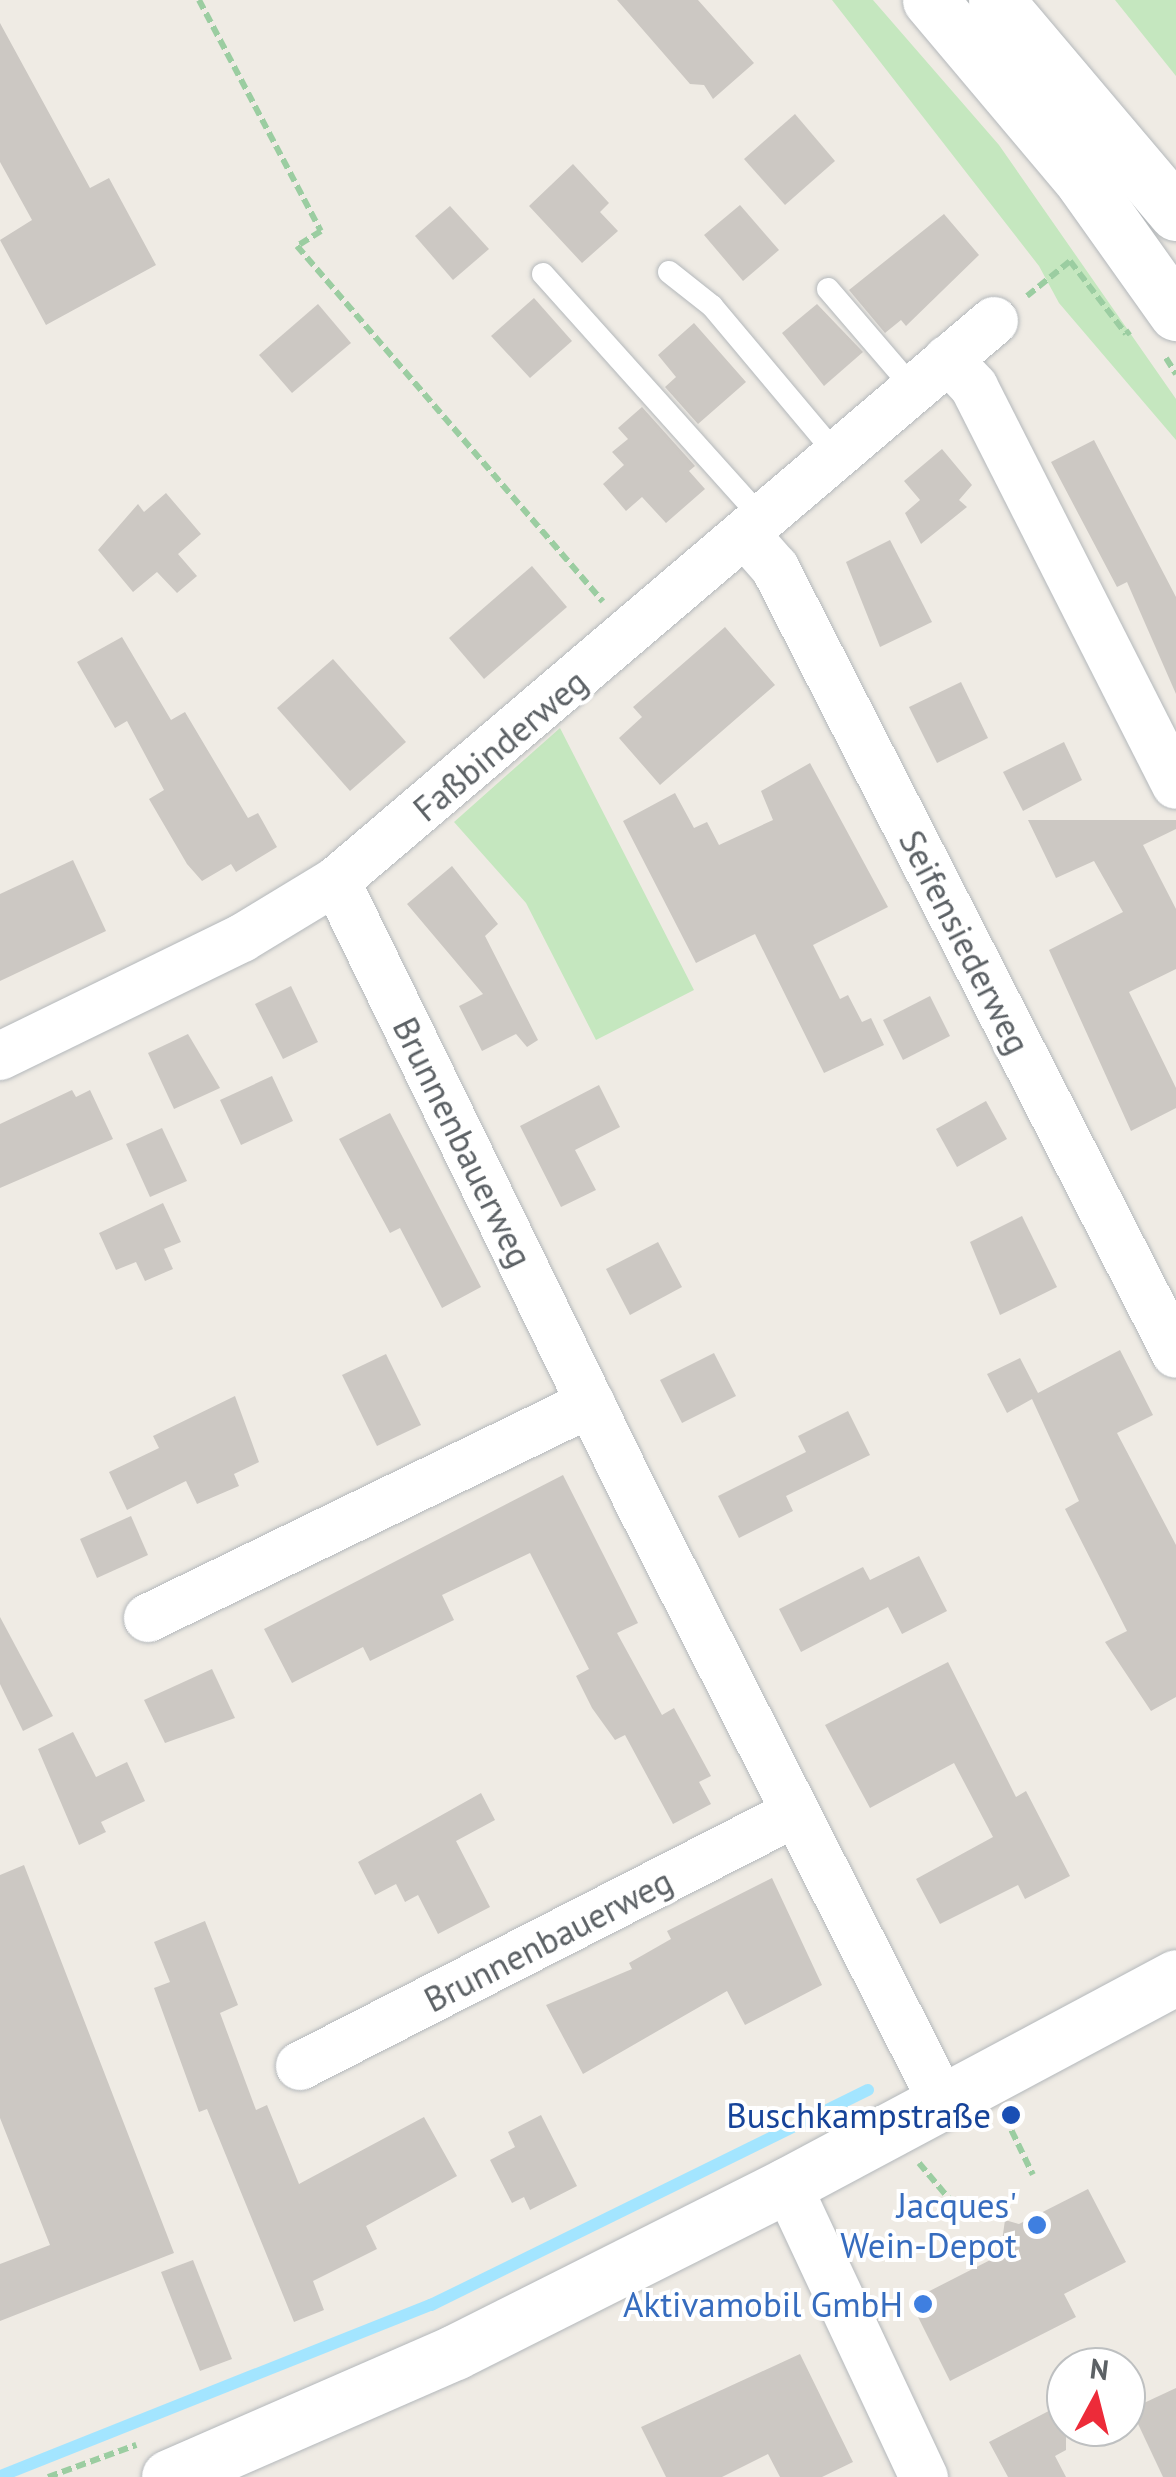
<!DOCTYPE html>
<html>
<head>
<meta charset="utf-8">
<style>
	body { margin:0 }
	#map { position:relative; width:1176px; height:2477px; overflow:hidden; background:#efebe4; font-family:"PT Sans",sans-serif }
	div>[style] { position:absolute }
	.green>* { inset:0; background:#c5e7bf }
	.stream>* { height:12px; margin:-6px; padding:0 6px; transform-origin:6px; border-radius:6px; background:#a3e5ff }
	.building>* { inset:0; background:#ccc8c3 }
	.path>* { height:6px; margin-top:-3px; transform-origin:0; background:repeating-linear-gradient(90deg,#9bcda1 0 10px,transparent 0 15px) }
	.roads { filter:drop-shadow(0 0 2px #b4b8bb) drop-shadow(0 0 2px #b4b8bb) }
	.service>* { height:22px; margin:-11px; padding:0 11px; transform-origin:11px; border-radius:11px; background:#fff }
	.minor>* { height:48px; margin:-24px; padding:0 24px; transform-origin:24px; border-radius:24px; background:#fff }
	.secondary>* { height:55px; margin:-27.5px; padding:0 27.5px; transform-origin:27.5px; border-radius:27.5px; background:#fff }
	.dots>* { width:28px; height:28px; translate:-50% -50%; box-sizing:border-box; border:5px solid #fff; border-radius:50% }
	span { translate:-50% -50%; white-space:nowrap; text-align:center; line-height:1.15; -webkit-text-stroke:8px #fff; paint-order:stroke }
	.street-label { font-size:35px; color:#5c6165 }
	.transit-label { font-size:35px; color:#164399 }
	.right { translate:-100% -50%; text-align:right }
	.shop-label { font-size:35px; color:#366cbe }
	.north { position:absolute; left:1046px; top:2347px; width:100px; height:100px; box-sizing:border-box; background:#fff; border:2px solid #bec0c1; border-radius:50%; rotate:7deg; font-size:28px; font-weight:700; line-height:40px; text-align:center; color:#5c6165 }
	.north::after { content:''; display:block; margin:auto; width:35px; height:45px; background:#ed2b39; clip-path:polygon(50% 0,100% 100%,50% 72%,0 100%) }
</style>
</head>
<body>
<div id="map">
	<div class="green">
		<i style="clip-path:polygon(832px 0,873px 0,999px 145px,1176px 399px,1176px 440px,1059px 303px,1039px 266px)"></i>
		<i style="clip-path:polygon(1115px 0,1176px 0,1176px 76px)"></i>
		<i style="clip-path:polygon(560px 728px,694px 990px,596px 1040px,526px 903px,454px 822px)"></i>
	</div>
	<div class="stream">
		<i style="left:3px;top:2475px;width:461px;rotate:-21.7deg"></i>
		<i style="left:431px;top:2305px;width:487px;rotate:-26.2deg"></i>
	</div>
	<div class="building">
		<i style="clip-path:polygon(617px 0,698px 0,754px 63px,713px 99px,704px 85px,690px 84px)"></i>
		<i style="clip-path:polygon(0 23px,90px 188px,109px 178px,156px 265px,46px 325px,0 240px,32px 220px,0 162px)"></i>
		<i style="clip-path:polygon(795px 114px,835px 161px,785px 205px,744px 159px)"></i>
		<i style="clip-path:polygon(573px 164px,609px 203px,600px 212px,618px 231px,582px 263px,529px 206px)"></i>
		<i style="clip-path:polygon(740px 205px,779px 250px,743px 281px,704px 235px)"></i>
		<i style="clip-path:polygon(450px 206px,489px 249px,453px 280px,415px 236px)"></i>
		<i style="clip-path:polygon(944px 214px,979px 255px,906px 326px,901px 320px,885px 333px,849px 290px)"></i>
		<i style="clip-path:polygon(534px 298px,572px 341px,530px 378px,491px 336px)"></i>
		<i style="clip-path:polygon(318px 304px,351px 343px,292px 393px,259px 355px)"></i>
		<i style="clip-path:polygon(817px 304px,863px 352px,824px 386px,782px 333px)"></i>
		<i style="clip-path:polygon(694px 323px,746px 382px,698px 424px,665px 387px,676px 377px,658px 355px)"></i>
		<i style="clip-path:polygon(642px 407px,695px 466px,689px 471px,705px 489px,666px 523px,642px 497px,626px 511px,603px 484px,624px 465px,612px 452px,628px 439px,618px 428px)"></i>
		<i style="clip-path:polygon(1094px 440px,1176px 597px,1176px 694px,1127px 582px,1117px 587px,1051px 462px)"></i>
		<i style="clip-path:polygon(942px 449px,972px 485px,959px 500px,967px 507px,921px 544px,905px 513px,920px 500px,904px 481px)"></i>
		<i style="clip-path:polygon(166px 493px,201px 534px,178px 554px,197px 576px,177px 593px,157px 572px,133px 592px,98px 550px,138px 504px,144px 512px)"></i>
		<i style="clip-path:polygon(890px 540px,932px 622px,880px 647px,846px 562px)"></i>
		<i style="clip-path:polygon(532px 566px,567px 607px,484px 679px,449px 638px)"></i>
		<i style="clip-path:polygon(725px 627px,775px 685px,660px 785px,619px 738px,642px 717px,633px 707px)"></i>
		<i style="clip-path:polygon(122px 637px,171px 720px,185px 712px,248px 818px,258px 813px,277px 847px,236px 872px,231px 864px,202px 881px,187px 864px,149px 799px,164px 790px,127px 721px,115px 728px,77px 662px)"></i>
		<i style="clip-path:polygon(333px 659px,406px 742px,350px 791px,277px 708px)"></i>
		<i style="clip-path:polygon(961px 682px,988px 738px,937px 763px,909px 707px)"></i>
		<i style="clip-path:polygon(1064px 742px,1082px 780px,1023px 811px,1003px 772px)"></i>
		<i style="clip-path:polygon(810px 763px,888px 907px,813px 945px,840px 999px,848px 995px,862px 1022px,871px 1018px,884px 1045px,824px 1073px,755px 934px,696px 963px,623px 821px,675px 793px,694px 828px,707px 822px,719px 845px,773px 820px,761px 791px)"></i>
		<i style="clip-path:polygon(1028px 820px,1176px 820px,1176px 829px,1143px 845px,1176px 909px,1176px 969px,1129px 992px,1176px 1088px,1176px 1108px,1131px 1131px,1049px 950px,1123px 912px,1094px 861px,1056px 878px)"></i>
		<i style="clip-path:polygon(73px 860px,106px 931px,0 981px,0 894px)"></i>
		<i style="clip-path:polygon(452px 866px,498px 924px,485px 936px,538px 1040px,527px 1047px,516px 1034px,482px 1051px,459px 1006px,483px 994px,407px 904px)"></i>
		<i style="clip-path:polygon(291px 986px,318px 1042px,283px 1059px,255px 1004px)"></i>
		<i style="clip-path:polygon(930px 996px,950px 1036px,903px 1060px,883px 1020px)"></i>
		<i style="clip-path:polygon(188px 1034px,220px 1088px,174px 1109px,148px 1053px)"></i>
		<i style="clip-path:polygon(272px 1076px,293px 1121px,241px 1145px,220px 1100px)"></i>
		<i style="clip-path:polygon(599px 1085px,620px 1127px,575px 1150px,596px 1190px,561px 1207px,520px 1126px)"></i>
		<i style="clip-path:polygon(72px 1090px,76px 1097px,90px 1090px,113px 1139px,0 1188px,0 1124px)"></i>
		<i style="clip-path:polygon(986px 1101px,1007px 1139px,957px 1167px,936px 1129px)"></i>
		<i style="clip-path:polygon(390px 1113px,481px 1287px,442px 1308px,400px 1228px,390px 1233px,339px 1139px)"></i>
		<i style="clip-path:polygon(162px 1128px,187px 1181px,150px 1197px,126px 1144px)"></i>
		<i style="clip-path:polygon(163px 1203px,181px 1242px,164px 1249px,173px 1269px,145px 1281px,136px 1262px,116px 1270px,99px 1233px)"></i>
		<i style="clip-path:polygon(1022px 1216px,1057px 1287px,1000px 1315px,970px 1242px)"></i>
		<i style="clip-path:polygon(658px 1242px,682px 1287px,630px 1315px,606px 1269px)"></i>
		<i style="clip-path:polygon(1120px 1350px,1153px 1415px,1117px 1433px,1176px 1545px,1176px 1697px,1151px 1711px,1105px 1642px,1127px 1631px,1065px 1509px,1079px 1501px,1032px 1399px,1007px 1413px,987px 1374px,1020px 1358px,1038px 1393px)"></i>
		<i style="clip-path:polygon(714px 1353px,736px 1396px,682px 1423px,660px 1380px)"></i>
		<i style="clip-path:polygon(386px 1354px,421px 1425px,377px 1446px,342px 1375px)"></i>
		<i style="clip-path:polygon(235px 1396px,259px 1462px,234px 1474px,239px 1486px,197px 1504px,186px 1481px,127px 1510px,109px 1472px,159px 1448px,153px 1436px)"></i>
		<i style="clip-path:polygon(848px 1411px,870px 1455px,786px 1496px,793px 1511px,739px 1538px,718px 1496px,806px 1452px,798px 1436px)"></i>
		<i style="clip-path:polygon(563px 1475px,638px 1623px,617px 1633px,662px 1715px,674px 1708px,711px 1776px,699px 1782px,711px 1804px,673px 1824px,625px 1735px,615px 1740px,592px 1708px,576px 1676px,589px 1669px,530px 1553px,442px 1595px,454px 1620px,370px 1661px,363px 1647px,292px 1683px,264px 1629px)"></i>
		<i style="clip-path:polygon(131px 1516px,148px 1555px,97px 1578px,80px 1539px)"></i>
		<i style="clip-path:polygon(919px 1556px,947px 1611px,902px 1634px,888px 1607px,801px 1652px,779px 1609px,863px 1567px,870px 1580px)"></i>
		<i style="clip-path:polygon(0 1617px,53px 1716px,23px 1731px,0 1684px)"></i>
		<i style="clip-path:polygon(948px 1662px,1016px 1797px,1026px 1791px,1070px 1876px,1025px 1899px,1018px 1885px,940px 1924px,916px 1879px,993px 1837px,954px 1763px,870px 1808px,825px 1725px)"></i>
		<i style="clip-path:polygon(212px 1669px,235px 1718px,165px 1743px,144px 1700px)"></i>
		<i style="clip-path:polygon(73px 1732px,96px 1777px,127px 1762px,145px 1801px,101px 1822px,106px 1832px,79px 1845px,38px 1749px)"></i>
		<i style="clip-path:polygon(481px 1793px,495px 1820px,456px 1841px,490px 1907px,438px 1934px,418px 1895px,405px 1902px,396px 1884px,375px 1895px,358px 1862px)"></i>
		<i style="clip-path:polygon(24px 1865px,174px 2253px,0 2321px,0 2264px,50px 2245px,0 2118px,0 1875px)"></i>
		<i style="clip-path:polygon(772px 1878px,822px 1985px,745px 2025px,727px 1991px,583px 2074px,546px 2005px,632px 1969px,629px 1963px,671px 1939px,667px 1931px)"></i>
		<i style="clip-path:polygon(205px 1921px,238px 2005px,220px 2013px,256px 2110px,267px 2105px,299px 2184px,424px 2117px,457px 2176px,366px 2226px,377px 2249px,313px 2281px,324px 2310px,294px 2322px,207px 2109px,199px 2112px,154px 1988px,170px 1982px,154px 1942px)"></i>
		<i style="clip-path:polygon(541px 2115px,577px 2186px,530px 2210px,524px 2197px,512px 2203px,490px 2160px,515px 2147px,508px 2132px)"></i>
		<i style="clip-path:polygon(1088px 2189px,1126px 2262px,1064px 2294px,1076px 2317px,950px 2381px,910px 2301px,1000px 2255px,1005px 2220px,1019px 2224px)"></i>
		<i style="clip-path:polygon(193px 2260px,232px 2359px,200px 2371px,161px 2272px)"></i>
		<i style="clip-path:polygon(800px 2354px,853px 2462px,822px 2477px,780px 2477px,768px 2454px,722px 2477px,666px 2477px,641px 2427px)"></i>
		<i style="clip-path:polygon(1176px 2388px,1176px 2477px,1163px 2477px,1131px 2409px)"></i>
		<i style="clip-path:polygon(1066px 2402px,1066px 2450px,1055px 2456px,1066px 2477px,1008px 2477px,989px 2442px)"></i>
	</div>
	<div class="path">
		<i style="left:199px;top:0;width:261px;rotate:62.2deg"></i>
		<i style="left:321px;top:231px;width:28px;rotate:148deg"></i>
		<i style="left:297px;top:246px;width:469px;rotate:49.3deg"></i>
		<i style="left:1027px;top:296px;width:55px;rotate:-39.1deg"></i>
		<i style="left:1070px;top:261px;width:92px;rotate:52.5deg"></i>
		<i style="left:1126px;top:334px;width:5px;rotate:-37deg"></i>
		<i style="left:1166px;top:358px;width:19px;rotate:58deg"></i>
		<i style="left:1005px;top:2117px;width:64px;rotate:64.2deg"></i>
		<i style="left:919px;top:2163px;width:67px;rotate:49.9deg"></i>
		<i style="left:48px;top:2477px;width:94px;rotate:-20deg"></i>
	</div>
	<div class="roads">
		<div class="service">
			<i style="left:669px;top:272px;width:55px;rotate:38.3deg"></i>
			<i style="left:712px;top:306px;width:196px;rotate:50deg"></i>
			<i style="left:543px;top:274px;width:331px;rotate:48.1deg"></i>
			<i style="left:828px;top:289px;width:132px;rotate:49.3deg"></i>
		</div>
		<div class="minor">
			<i style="left:948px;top:359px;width:38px;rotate:47deg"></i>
			<i style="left:974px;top:387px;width:446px;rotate:63.1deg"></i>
			<i style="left:746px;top:535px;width:44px;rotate:48.7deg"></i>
			<i style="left:775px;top:568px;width:882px;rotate:62.97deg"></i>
			<i style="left:336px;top:881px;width:692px;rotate:64.03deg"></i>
			<i style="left:639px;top:1503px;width:673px;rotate:63.13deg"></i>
			<i style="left:0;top:1056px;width:269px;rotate:-26deg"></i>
			<i style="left:242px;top:938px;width:110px;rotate:-31.2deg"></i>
			<i style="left:336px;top:881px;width:864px;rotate:-40.4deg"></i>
			<i style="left:148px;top:1618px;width:492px;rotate:-25.9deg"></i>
			<i style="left:300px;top:2066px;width:556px;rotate:-27.07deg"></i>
			<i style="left:787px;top:2185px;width:323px;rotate:64.9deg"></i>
		</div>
		<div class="secondary">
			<i style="left:930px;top:0;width:238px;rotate:49.9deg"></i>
			<i style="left:1083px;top:182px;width:161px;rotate:54.6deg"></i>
			<i style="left:996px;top:0;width:279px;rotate:49.8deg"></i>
			<i style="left:169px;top:2477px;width:312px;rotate:-23.6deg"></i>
			<i style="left:455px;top:2352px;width:372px;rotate:-26.7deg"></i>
			<i style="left:787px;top:2185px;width:441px;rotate:-28.1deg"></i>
		</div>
	</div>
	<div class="dots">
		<i style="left:1011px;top:2115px;background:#1a4fb4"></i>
		<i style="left:1037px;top:2225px;background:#3f7fe0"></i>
		<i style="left:923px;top:2304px;background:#3f7fe0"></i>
	</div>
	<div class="street-label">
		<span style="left:500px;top:745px;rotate:-40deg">Faßbinderweg</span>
		<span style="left:965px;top:942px;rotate:63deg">Seifensiederweg</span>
		<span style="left:463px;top:1142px;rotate:64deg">Brunnenbauerweg</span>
		<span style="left:548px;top:1940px;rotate:-27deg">Brunnenbauerweg</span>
	</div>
	<div class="transit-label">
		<span class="right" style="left:991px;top:2115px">Buschkampstraße</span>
	</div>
	<div class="shop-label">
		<span class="right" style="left:1017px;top:2225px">Jacques'<br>Wein-Depot</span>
		<span class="right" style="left:903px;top:2304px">Aktivamobil GmbH</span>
	</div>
	<div class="north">N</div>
</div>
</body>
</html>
